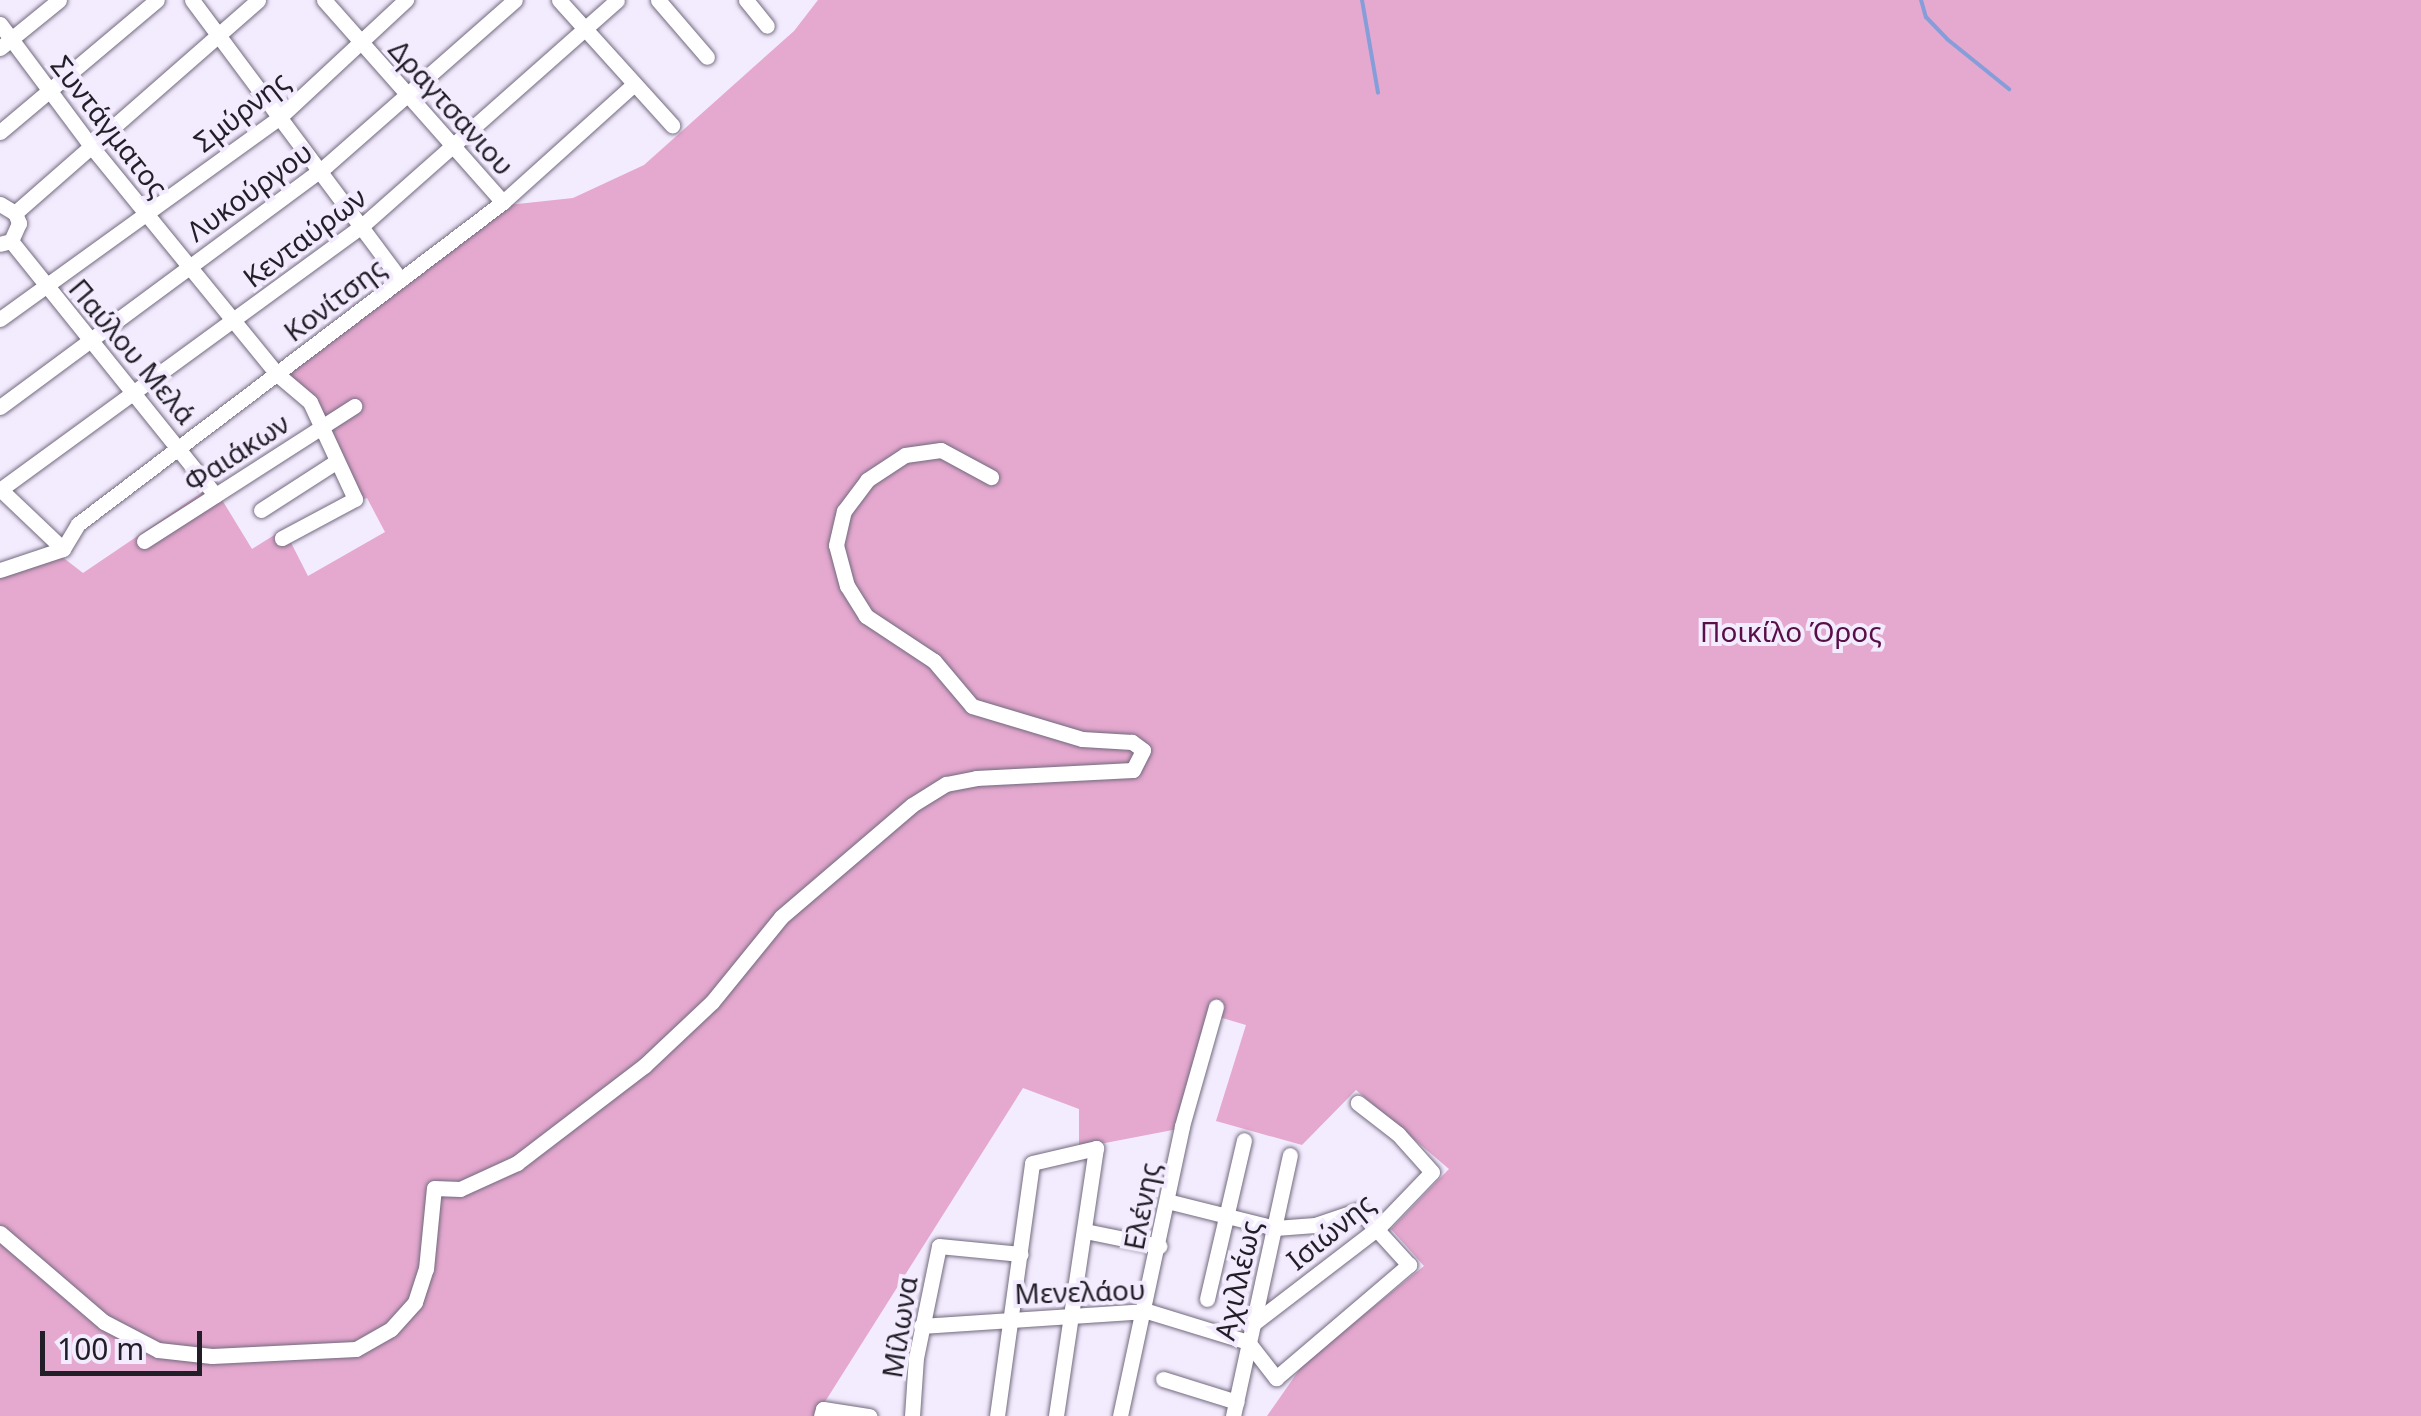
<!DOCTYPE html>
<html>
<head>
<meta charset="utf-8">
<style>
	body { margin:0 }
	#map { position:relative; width:2421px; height:1416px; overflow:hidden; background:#f3ebfe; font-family:"Noto Sans",sans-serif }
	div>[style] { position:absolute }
	.green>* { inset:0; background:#e5a8cf }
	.stream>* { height:4px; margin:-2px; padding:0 2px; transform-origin:2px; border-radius:2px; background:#859eda }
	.roads { filter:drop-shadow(0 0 2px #726a7e) drop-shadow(0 0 2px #726a7e) }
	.minor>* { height:15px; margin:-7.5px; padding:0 7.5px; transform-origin:7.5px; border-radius:7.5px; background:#fff }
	span { translate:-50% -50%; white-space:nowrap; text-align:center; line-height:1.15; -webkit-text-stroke:8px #f3ebfe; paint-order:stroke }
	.street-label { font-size:28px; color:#221e27 }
	.park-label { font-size:28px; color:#580e46 }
	.scale { position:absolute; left:40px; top:1331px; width:162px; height:45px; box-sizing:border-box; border:5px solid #221e27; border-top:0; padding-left:12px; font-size:30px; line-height:35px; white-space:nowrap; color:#221e27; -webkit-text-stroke:8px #f3ebfe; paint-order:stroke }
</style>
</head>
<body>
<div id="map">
	<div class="green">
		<i style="clip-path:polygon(818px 0,2421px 0,2421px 1416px,1267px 1416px,1304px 1363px,1424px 1266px,1391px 1229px,1449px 1169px,1356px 1090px,1302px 1145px,1216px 1121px,1246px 1025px,1219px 1017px,1183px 1128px,1079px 1148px,1079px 1109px,1023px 1088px,816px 1416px,0 1416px,0 578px,61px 556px,83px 573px,213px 485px,252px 549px,284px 529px,308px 576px,385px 532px,367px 498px,358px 501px,313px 399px,283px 373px,507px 205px,573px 198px,644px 165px,794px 31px)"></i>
	</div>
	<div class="stream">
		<i style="left:1362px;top:0;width:94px;rotate:80.2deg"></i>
		<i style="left:1921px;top:0;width:18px;rotate:74deg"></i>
		<i style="left:1926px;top:17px;width:30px;rotate:46deg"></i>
		<i style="left:1947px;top:39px;width:80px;rotate:38.9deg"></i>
	</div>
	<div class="roads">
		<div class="minor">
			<i style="left:192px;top:0;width:349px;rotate:53.3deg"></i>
			<i style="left:324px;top:0;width:270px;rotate:48.5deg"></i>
			<i style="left:559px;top:0;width:169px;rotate:47.9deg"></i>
			<i style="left:658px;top:0;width:75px;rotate:49.3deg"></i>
			<i style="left:746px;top:0;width:33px;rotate:51deg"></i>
			<i style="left:0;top:24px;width:152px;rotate:53.3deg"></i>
			<i style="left:91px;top:146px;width:294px;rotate:50.8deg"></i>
			<i style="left:277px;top:374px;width:43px;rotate:40.3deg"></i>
			<i style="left:310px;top:402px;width:107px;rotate:65.1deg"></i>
			<i style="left:355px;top:499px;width:83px;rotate:151.9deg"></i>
			<i style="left:0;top:48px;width:76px;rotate:-39.1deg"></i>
			<i style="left:0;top:132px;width:205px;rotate:-40.1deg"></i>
			<i style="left:0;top:204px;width:17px;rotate:31deg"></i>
			<i style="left:15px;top:213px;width:11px;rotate:68deg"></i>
			<i style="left:19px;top:223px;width:20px;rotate:114deg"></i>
			<i style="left:11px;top:241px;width:11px;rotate:165deg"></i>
			<i style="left:15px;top:213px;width:323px;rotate:-41.2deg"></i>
			<i style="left:11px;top:241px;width:326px;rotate:51.2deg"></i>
			<i style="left:0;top:319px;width:347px;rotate:-35.8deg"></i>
			<i style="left:281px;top:116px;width:171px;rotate:-42.9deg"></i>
			<i style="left:0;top:407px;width:407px;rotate:-36.5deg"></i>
			<i style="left:327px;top:165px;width:250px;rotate:-41.3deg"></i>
			<i style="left:0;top:489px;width:87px;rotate:43.6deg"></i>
			<i style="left:1px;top:489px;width:448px;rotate:-36.1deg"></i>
			<i style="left:363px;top:225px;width:339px;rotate:-41.5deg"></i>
			<i style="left:261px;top:510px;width:87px;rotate:-32.8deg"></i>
			<i style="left:144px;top:541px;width:250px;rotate:-32.7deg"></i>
			<i style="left:63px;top:549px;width:29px;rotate:-59deg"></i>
			<i style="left:78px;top:524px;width:533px;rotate:-37.15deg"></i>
			<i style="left:503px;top:202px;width:176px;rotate:-42deg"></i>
			<i style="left:0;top:570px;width:66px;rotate:-18.4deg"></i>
			<i style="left:1085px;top:1231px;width:76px;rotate:11.5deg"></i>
			<i style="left:0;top:1233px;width:137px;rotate:40.6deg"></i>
			<i style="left:104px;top:1322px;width:61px;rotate:27.4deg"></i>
			<i style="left:158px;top:1350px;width:54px;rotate:6.3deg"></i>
			<i style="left:212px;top:1356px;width:144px;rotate:-2.8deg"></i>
			<i style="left:356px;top:1349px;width:40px;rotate:-29.7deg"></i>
			<i style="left:391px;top:1329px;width:36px;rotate:-48deg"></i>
			<i style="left:415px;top:1302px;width:35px;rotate:-72deg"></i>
			<i style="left:426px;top:1269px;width:81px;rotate:-84.4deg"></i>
			<i style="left:434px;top:1188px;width:26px;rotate:2deg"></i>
			<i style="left:460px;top:1189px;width:63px;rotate:-24.5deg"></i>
			<i style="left:517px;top:1163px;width:160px;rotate:-37.4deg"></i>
			<i style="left:644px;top:1066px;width:93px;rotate:-43.3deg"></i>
			<i style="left:712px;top:1002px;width:109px;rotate:-50.9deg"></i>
			<i style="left:781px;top:917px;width:172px;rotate:-40.5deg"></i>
			<i style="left:912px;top:805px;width:40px;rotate:-32deg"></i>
			<i style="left:946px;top:784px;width:31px;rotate:-11deg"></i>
			<i style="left:976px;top:778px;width:157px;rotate:-2.9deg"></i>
			<i style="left:1133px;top:770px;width:22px;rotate:-63deg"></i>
			<i style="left:1143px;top:750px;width:14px;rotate:-144deg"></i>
			<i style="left:1132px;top:742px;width:50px;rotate:-176.6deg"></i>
			<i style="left:1082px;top:739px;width:115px;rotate:-163.3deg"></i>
			<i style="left:972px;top:706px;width:59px;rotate:-130.2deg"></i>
			<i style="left:934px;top:661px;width:82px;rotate:-146.5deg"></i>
			<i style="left:866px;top:616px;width:36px;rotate:-122deg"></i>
			<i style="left:847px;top:586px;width:42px;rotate:-105deg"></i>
			<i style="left:836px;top:545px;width:35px;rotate:-77deg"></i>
			<i style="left:844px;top:511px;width:39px;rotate:-53deg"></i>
			<i style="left:867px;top:480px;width:45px;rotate:-33.3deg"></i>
			<i style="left:905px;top:455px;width:36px;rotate:-8deg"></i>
			<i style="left:941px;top:450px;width:57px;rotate:28.4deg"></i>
			<i style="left:1207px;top:1299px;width:163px;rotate:-76.9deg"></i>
			<i style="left:1254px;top:1323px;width:158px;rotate:-37.5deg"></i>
			<i style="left:1379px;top:1227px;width:76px;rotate:-46.1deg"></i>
			<i style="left:1432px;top:1172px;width:51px;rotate:-131.8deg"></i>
			<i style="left:1398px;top:1134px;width:51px;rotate:-142.2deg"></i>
			<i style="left:921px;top:1326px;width:226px;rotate:-3.8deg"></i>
			<i style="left:1147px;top:1311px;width:106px;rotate:17.1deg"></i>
			<i style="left:1248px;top:1342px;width:46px;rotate:52.1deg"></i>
			<i style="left:1276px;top:1378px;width:175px;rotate:-40.4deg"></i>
			<i style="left:1409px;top:1265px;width:74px;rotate:-132.3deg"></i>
			<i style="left:1359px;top:1210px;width:46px;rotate:161.2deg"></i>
			<i style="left:1315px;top:1225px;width:40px;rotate:175.7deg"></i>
			<i style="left:1275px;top:1228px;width:111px;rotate:-166deg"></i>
			<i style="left:1163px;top:1379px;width:77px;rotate:17.3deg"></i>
			<i style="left:821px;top:1416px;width:7px;rotate:-74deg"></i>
			<i style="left:823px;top:1409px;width:47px;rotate:8.7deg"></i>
			<i style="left:912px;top:1416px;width:58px;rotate:-86.1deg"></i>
			<i style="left:916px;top:1358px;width:114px;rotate:-78.4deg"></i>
			<i style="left:939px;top:1246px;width:82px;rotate:5.6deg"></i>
			<i style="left:997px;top:1416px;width:255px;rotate:-82.1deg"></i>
			<i style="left:1032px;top:1163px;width:66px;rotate:-13.2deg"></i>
			<i style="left:1096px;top:1148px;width:271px;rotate:98.5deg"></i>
			<i style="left:1120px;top:1416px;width:297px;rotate:-77.9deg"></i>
			<i style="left:1182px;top:1126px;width:124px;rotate:-74.1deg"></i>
			<i style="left:1233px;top:1416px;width:267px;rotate:-77.7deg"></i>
		</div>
	</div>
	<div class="street-label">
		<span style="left:452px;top:107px;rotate:48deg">Δραγτσανιου</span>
		<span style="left:241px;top:111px;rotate:-38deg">Σμύρνης</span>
		<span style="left:110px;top:126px;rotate:52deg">Συντάγματος</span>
		<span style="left:249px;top:191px;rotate:-36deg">Λυκούργου</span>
		<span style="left:304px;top:237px;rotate:-37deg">Κενταύρων</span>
		<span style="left:334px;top:299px;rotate:-37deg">Κονίτσης</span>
		<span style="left:133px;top:351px;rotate:50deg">Παύλου Μελά</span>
		<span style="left:236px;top:452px;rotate:-33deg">Φαιάκων</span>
		<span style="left:1141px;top:1206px;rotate:-79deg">Ελένης</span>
		<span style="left:1330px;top:1231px;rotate:-39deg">Ισιώνης</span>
		<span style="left:1237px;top:1280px;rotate:-77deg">Αχιλλέως</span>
		<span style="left:1080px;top:1291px;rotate:-2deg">Μενελάου</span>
		<span style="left:899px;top:1327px;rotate:-81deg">Μίλωνα</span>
	</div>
	<div class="park-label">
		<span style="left:1791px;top:631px">Ποικίλο Όρος</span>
	</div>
	<div class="scale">100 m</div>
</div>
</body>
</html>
